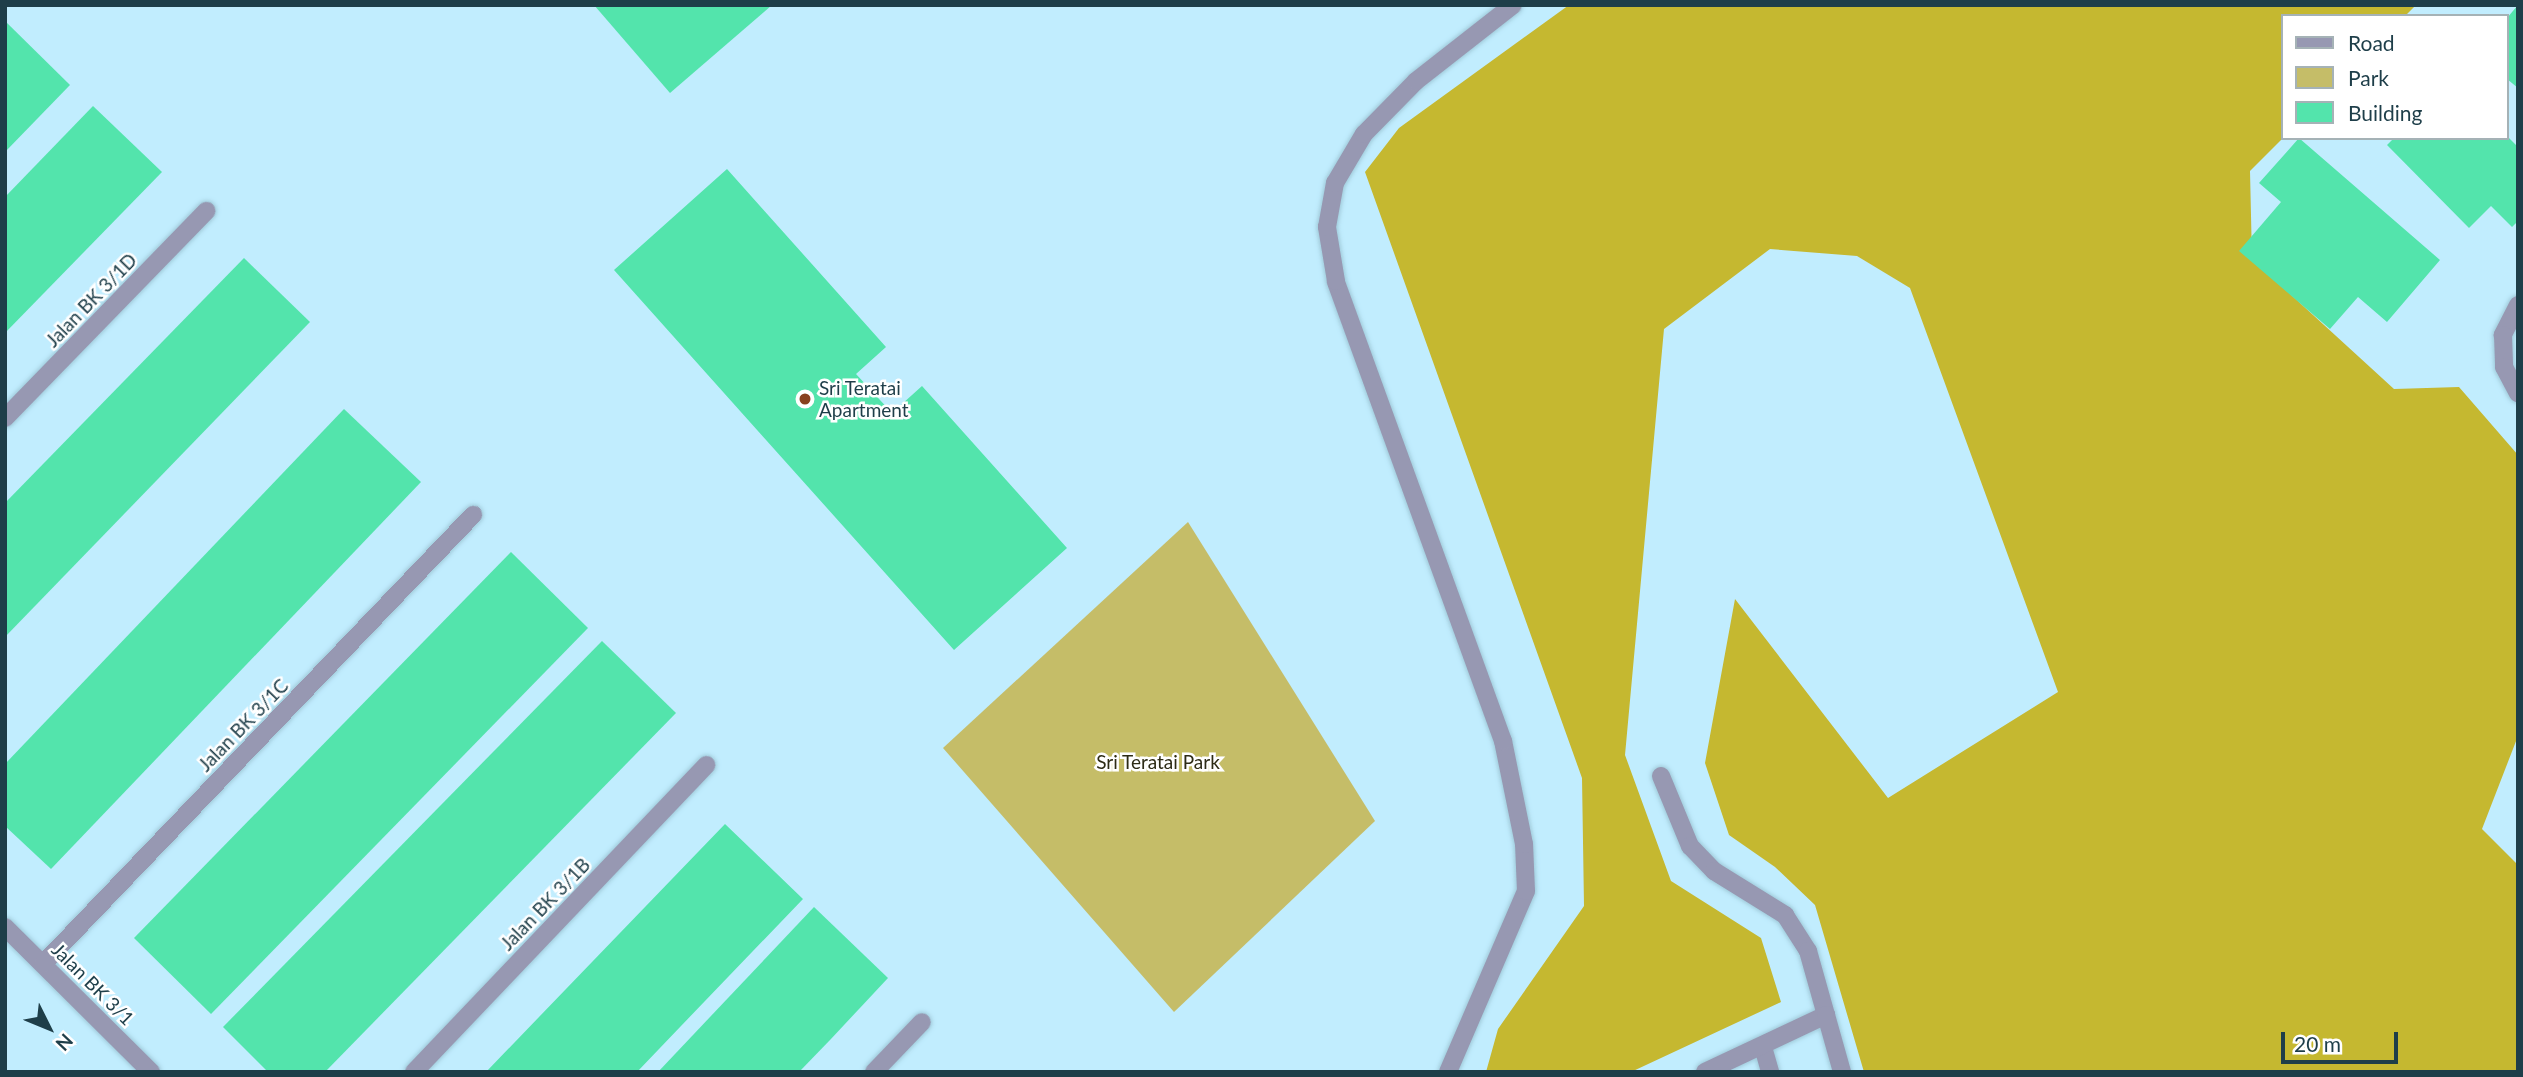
<!DOCTYPE html>
<html>
<head>
<meta charset="utf-8">
<style>
	body { margin:0 }
	#map { position:relative; width:2523px; height:1077px; overflow:hidden; background:#c1edfe; font-family:Lato,sans-serif }
	div>[style] { position:absolute }
	.green>* { inset:0; background:#c5bd68 }
	.forest>* { inset:0; background:#c5b830 }
	.building>* { inset:0; background:#53e4ac }
	.roads { filter:drop-shadow(0 0 2px #a0cada) drop-shadow(0 0 2px #a0cada) }
	.service>* { height:18px; margin:-9px; padding:0 9px; transform-origin:9px; border-radius:9px; background:#9798b2 }
	.minor>* { height:18px; margin:-9px; padding:0 9px; transform-origin:9px; border-radius:9px; background:#9798b2 }
	.dots>* { width:19px; height:19px; translate:-50% -50%; box-sizing:border-box; border:4px solid #fff; border-radius:50% }
	span { translate:-50% -50%; white-space:nowrap; text-align:center; line-height:1.15; -webkit-text-stroke:5px #fff; paint-order:stroke }
	.street-label { font-size:19px; color:#1e3e49 }
	.poi-label { font-size:19px; color:#1e3e49 }
	.left { translate:0 -50%; text-align:left }
	.park-label { font-size:19px; color:#2d2b15 }
	.frame { position:absolute; inset:0; border:7px solid #1e3e49; pointer-events:none }
	.legend { position:absolute; left:2281px; top:14px; width:228px; height:126px; box-sizing:border-box; background:#fff; border:2px solid #a5b2b6; margin:0; padding:9px 12px; list-style:none; font-size:21px; color:#1e3e49 }
	.legend li { display:flex; align-items:center; gap:14px; height:35px }
	.legend b { width:35px; border:2px solid #a5b2b6 }
	.north { position:absolute; left:14px; top:993px; width:70px; height:70px; -webkit-text-stroke:5px #fff; paint-order:stroke; rotate:133deg; font-size:19px; font-weight:700; line-height:28px; text-align:center; color:#1e3e49 }
	.north::after { content:''; display:block; margin:auto; width:24px; height:32px; background:#1e3e49; clip-path:polygon(50% 0,100% 100%,50% 72%,0 100%) }
	.scale { position:absolute; left:2281px; top:1032px; width:117px; height:32px; box-sizing:border-box; border:4px solid #1e3e49; border-top:0; padding-left:9px; font-size:21px; line-height:24px; white-space:nowrap; color:#1e3e49; -webkit-text-stroke:5px #fff; paint-order:stroke }
</style>
</head>
<body>
<div id="map">
	<div class="green">
		<i style="clip-path:polygon(1188px 522px,1375px 821px,1174px 1012px,943px 748px)"></i>
	</div>
	<div class="forest">
		<i style="clip-path:polygon(1569px 5px,2416px 5px,2405px 16px,2283px 16px,2283px 138px,2250px 171px,2252px 259px,2394px 389px,2459px 387px,2518px 455px,2518px 736px,2482px 829px,2518px 865px,2518px 1072px,1864px 1072px,1815px 905px,1775px 867px,1729px 835px,1705px 763px,1735px 599px,1888px 798px,2058px 692px,1910px 288px,1857px 256px,1770px 249px,1664px 329px,1625px 755px,1671px 881px,1761px 938px,1781px 1002px,1631px 1072px,1486px 1072px,1498px 1029px,1584px 906px,1582px 778px,1365px 172px,1399px 128px)"></i>
	</div>
	<div class="building">
		<i style="clip-path:polygon(594px 5px,772px 5px,670px 93px)"></i>
		<i style="clip-path:polygon(2518px 5px,2518px 88px,2507px 79px,2507px 18px)"></i>
		<i style="clip-path:polygon(5px 21px,70px 85px,5px 152px)"></i>
		<i style="clip-path:polygon(93px 106px,162px 172px,5px 333px,5px 197px)"></i>
		<i style="clip-path:polygon(2299px 138px,2440px 260px,2387px 322px,2358px 297px,2330px 329px,2239px 251px,2281px 202px,2259px 183px)"></i>
		<i style="clip-path:polygon(2394px 138px,2509px 138px,2518px 147px,2518px 221px,2512px 227px,2491px 206px,2469px 228px,2387px 145px)"></i>
		<i style="clip-path:polygon(727px 169px,886px 347px,856px 374px,892px 413px,922px 386px,1067px 548px,954px 650px,614px 270px)"></i>
		<i style="clip-path:polygon(244px 258px,310px 322px,5px 637px,5px 503px)"></i>
		<i style="clip-path:polygon(344px 409px,421px 482px,51px 869px,5px 826px,5px 764px)"></i>
		<i style="clip-path:polygon(511px 552px,588px 628px,211px 1014px,134px 938px)"></i>
		<i style="clip-path:polygon(602px 641px,676px 713px,325px 1072px,268px 1072px,223px 1027px)"></i>
		<i style="clip-path:polygon(725px 824px,803px 899px,681px 1026px,637px 1072px,486px 1072px)"></i>
		<i style="clip-path:polygon(814px 907px,888px 978px,830px 1040px,799px 1072px,658px 1072px)"></i>
	</div>
	<div class="roads">
		<div class="service">
			<i style="left:1661px;top:776px;width:76px;rotate:67.5deg"></i>
			<i style="left:1690px;top:846px;width:35px;rotate:46deg"></i>
			<i style="left:1714px;top:871px;width:84px;rotate:31.8deg"></i>
			<i style="left:1785px;top:915px;width:43px;rotate:57.4deg"></i>
			<i style="left:1808px;top:951px;width:66px;rotate:74.3deg"></i>
			<i style="left:1763px;top:1047px;width:26px;rotate:74deg"></i>
			<i style="left:1448px;top:1072px;width:197px;rotate:-66.7deg"></i>
			<i style="left:1526px;top:891px;width:47px;rotate:-92.4deg"></i>
			<i style="left:1524px;top:844px;width:105px;rotate:-101.5deg"></i>
			<i style="left:1503px;top:741px;width:489px;rotate:-110deg"></i>
			<i style="left:1336px;top:281px;width:55px;rotate:-99.5deg"></i>
			<i style="left:1327px;top:227px;width:45px;rotate:-79.7deg"></i>
			<i style="left:1335px;top:183px;width:57px;rotate:-59.4deg"></i>
			<i style="left:1364px;top:134px;width:74px;rotate:-45.5deg"></i>
			<i style="left:1416px;top:81px;width:123px;rotate:-38.1deg"></i>
			<i style="left:1705px;top:1072px;width:134px;rotate:-25.2deg"></i>
			<i style="left:1826px;top:1015px;width:59px;rotate:74.3deg"></i>
		</div>
		<div class="minor">
			<i style="left:2518px;top:305px;width:34px;rotate:117deg"></i>
			<i style="left:2503px;top:335px;width:32px;rotate:88deg"></i>
			<i style="left:2504px;top:367px;width:30px;rotate:62deg"></i>
			<i style="left:5px;top:418px;width:289px;rotate:-45.8deg"></i>
			<i style="left:5px;top:927px;width:206px;rotate:44.8deg"></i>
			<i style="left:43px;top:964px;width:622px;rotate:-46.24deg"></i>
			<i style="left:414px;top:1072px;width:424px;rotate:-46.4deg"></i>
			<i style="left:874px;top:1072px;width:69px;rotate:-46.2deg"></i>
		</div>
	</div>
	<div class="dots">
		<i style="left:805px;top:399px;background:#88411f"></i>
	</div>
	<div class="street-label">
		<span style="left:91px;top:300px;rotate:-46deg">Jalan BK 3/1D</span>
		<span style="left:243px;top:725px;rotate:-46deg">Jalan BK 3/1C</span>
		<span style="left:545px;top:904px;rotate:-46deg">Jalan BK 3/1B</span>
		<span style="left:93px;top:984px;rotate:45deg">Jalan BK 3/1</span>
	</div>
	<div class="poi-label">
		<span class="left" style="left:819px;top:399px">Sri Teratai<br>Apartment</span>
	</div>
	<div class="park-label">
		<span style="left:1158px;top:762px">Sri Teratai Park</span>
	</div>
	<div class="frame"></div>
	<ul class="legend">
	<li><b style="height:9px;background:#9798b2"></b>Road</li>
	<li><b style="height:19px;background:#c5bd68"></b>Park</li>
	<li><b style="height:19px;background:#53e4ac"></b>Building</li>
	</ul>
	<div class="north">N</div>
	<div class="scale">20 m</div>
</div>
</body>
</html>
